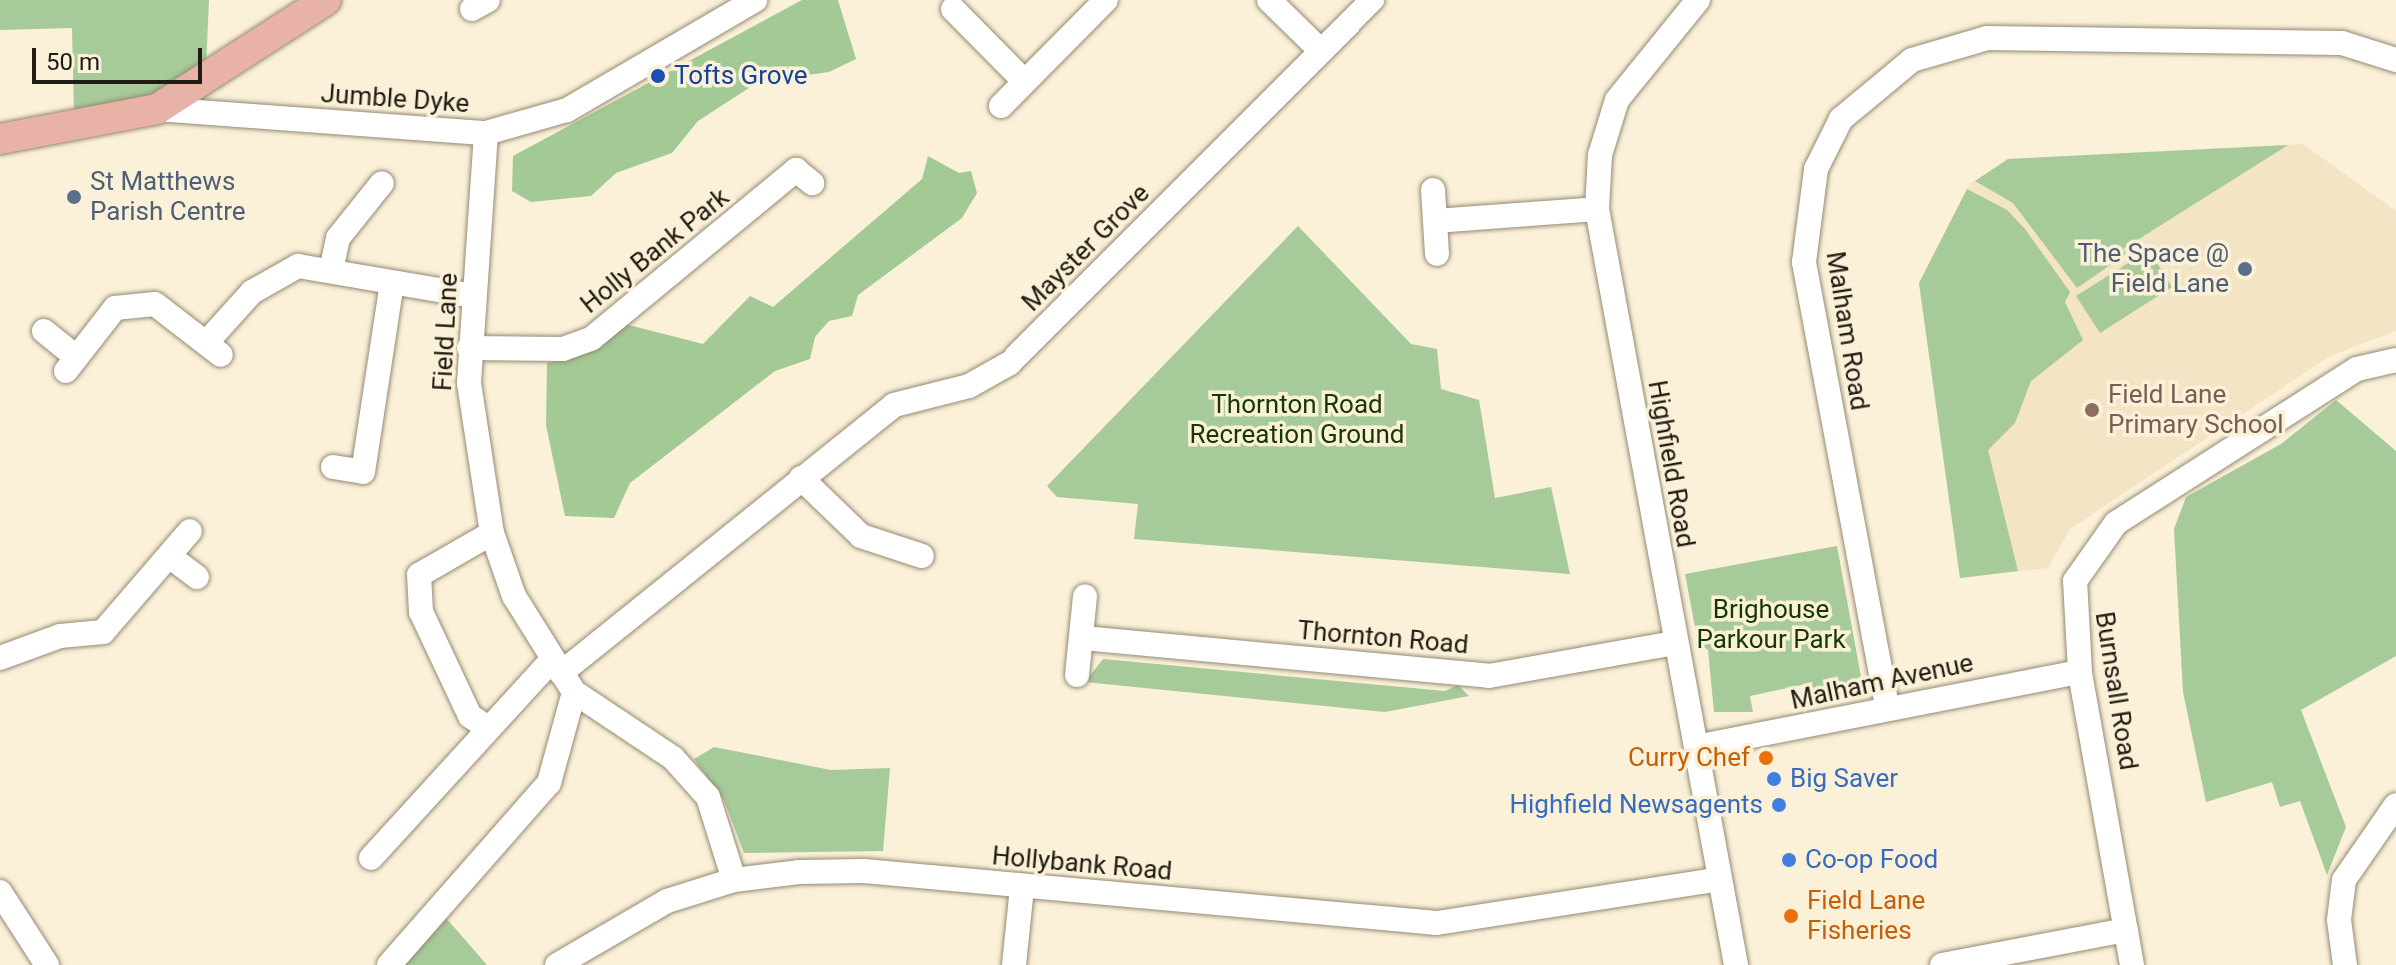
<!DOCTYPE html>
<html>
<head>
<meta charset="utf-8">
<style>
	body { margin:0 }
	#map { position:relative; width:2396px; height:965px; overflow:hidden; background:#fbf0d8; font-family:Roboto,sans-serif }
	div>[style] { position:absolute }
	.built>* { inset:0; background:#f2e4c5 }
	.green>* { inset:0; background:#a6ca99 }
	.forest>* { inset:0; background:#a3c995 }
	.roads { filter:drop-shadow(0 0 2px #948a74) drop-shadow(0 0 2px #948a74) }
	.minor>* { height:24px; margin:-12px; padding:0 12px; transform-origin:12px; border-radius:12px; background:#fff }
	.major>* { height:30px; margin:-15px; padding:0 15px; transform-origin:15px; border-radius:15px; background:#e8b2a7 }
	.dots>* { width:22px; height:22px; translate:-50% -50%; box-sizing:border-box; border:4px solid #fbf0d8; border-radius:50% }
	span { translate:-50% -50%; white-space:nowrap; text-align:center; line-height:1.15; -webkit-text-stroke:7px #fbf0d8; paint-order:stroke }
	.transit-label { font-size:26px; color:#164399 }
	.left { translate:0 -50%; text-align:left }
	.street-label { font-size:26px; color:#201c13 }
	.service-label { font-size:26px; color:#4e5e75 }
	.right { translate:-100% -50%; text-align:right }
	.education-label { font-size:26px; color:#785e54 }
	.park-label { font-size:26px; color:#153902 }
	.food-label { font-size:26px; color:#c56008 }
	.shop-label { font-size:26px; color:#366cbe }
	.scale { position:absolute; left:32px; top:48px; width:170px; height:36px; box-sizing:border-box; border:4px solid #201c13; border-top:0; padding-left:10px; font-size:24px; line-height:28px; white-space:nowrap; color:#201c13; -webkit-text-stroke:6px #fbf0d8; paint-order:stroke }
</style>
</head>
<body>
<div id="map">
	<div class="built">
		<i style="clip-path:polygon(2303px 144px,2396px 211px,2396px 331px,2330px 356px,2070px 529px,2048px 568px,1960px 578px,1919px 283px,1970px 184px,2008px 159px)"></i>
	</div>
	<div class="green">
		<i style="clip-path:polygon(0 0,209px 0,206px 68px,162px 92px,74px 114px,72px 28px,0 30px)"></i>
		<i style="clip-path:polygon(2288px 145px,2123px 249px,2126px 254px,2077px 288px,2013px 203px,1975px 181px,2008px 159px)"></i>
		<i style="clip-path:polygon(1967px 189px,2007px 210px,2025px 229px,2070px 292px,2065px 302px,2083px 340px,2031px 381px,2015px 423px,1988px 450px,2018px 571px,1960px 578px,1919px 283px)"></i>
		<i style="clip-path:polygon(1298px 226px,1411px 344px,1437px 349px,1441px 389px,1479px 400px,1495px 498px,1551px 487px,1570px 574px,1134px 539px,1138px 504px,1057px 497px,1047px 486px)"></i>
		<i style="clip-path:polygon(2149px 250px,2172px 287px,2100px 333px,2076px 296px)"></i>
		<i style="clip-path:polygon(2336px 400px,2396px 451px,2396px 656px,2301px 710px,2346px 827px,2327px 875px,2300px 801px,2280px 807px,2272px 782px,2206px 802px,2183px 692px,2174px 529px,2186px 497px,2281px 444px)"></i>
		<i style="clip-path:polygon(1837px 546px,1864px 693px,1816px 701px,1811px 683px,1750px 696px,1753px 712px,1714px 712px,1708px 650px,1698px 643px,1685px 574px)"></i>
		<i style="clip-path:polygon(1103px 659px,1445px 691px,1458px 685px,1469px 696px,1385px 712px,1085px 682px)"></i>
		<i style="clip-path:polygon(714px 747px,831px 770px,890px 768px,883px 851px,744px 853px,724px 800px,694px 759px)"></i>
		<i style="clip-path:polygon(446px 918px,487px 965px,396px 965px)"></i>
	</div>
	<div class="forest">
		<i style="clip-path:polygon(802px 0,838px 0,856px 59px,829px 72px,758px 82px,698px 121px,672px 153px,616px 173px,591px 196px,531px 202px,512px 191px,513px 156px)"></i>
		<i style="clip-path:polygon(928px 156px,959px 173px,971px 171px,977px 193px,962px 218px,858px 295px,852px 316px,829px 321px,815px 337px,810px 359px,775px 371px,630px 483px,614px 518px,565px 516px,546px 425px,547px 363px,586px 354px,625px 324px,703px 344px,750px 296px,773px 307px,922px 179px)"></i>
	</div>
	<div class="roads">
		<div class="minor">
			<i style="left:1269px;top:0;width:73px;rotate:44.4deg"></i>
			<i style="left:1698px;top:0;width:129px;rotate:129deg"></i>
			<i style="left:1617px;top:100px;width:58px;rotate:107.2deg"></i>
			<i style="left:1600px;top:155px;width:54px;rotate:93.2deg"></i>
			<i style="left:1597px;top:209px;width:769px;rotate:79.58deg"></i>
			<i style="left:472px;top:9px;width:18px;rotate:-29deg"></i>
			<i style="left:953px;top:9px;width:101px;rotate:45.4deg"></i>
			<i style="left:1001px;top:106px;width:149px;rotate:-45.3deg"></i>
			<i style="left:157px;top:109px;width:330px;rotate:4.2deg"></i>
			<i style="left:486px;top:133px;width:84px;rotate:-15.9deg"></i>
			<i style="left:567px;top:110px;width:218px;rotate:-30.3deg"></i>
			<i style="left:486px;top:133px;width:251px;rotate:93.9deg"></i>
			<i style="left:469px;top:383px;width:152px;rotate:81.3deg"></i>
			<i style="left:492px;top:533px;width:67px;rotate:70.8deg"></i>
			<i style="left:514px;top:596px;width:113px;rotate:58deg"></i>
			<i style="left:574px;top:692px;width:119px;rotate:33.7deg"></i>
			<i style="left:673px;top:758px;width:52px;rotate:48.1deg"></i>
			<i style="left:708px;top:797px;width:87px;rotate:72.6deg"></i>
			<i style="left:1433px;top:190px;width:64px;rotate:86.4deg"></i>
			<i style="left:1435px;top:221px;width:162px;rotate:-4.2deg"></i>
			<i style="left:331px;top:271px;width:34px;rotate:-78deg"></i>
			<i style="left:338px;top:238px;width:70px;rotate:-51.3deg"></i>
			<i style="left:44px;top:331px;width:41px;rotate:39.1deg"></i>
			<i style="left:206px;top:343px;width:69px;rotate:-48deg"></i>
			<i style="left:252px;top:292px;width:53px;rotate:-29.5deg"></i>
			<i style="left:298px;top:266px;width:179px;rotate:9.7deg"></i>
			<i style="left:469px;top:348px;width:94px;rotate:0.6deg"></i>
			<i style="left:563px;top:349px;width:30px;rotate:-20deg"></i>
			<i style="left:591px;top:339px;width:266px;rotate:-39.5deg"></i>
			<i style="left:796px;top:170px;width:21px;rotate:39deg"></i>
			<i style="left:66px;top:371px;width:80px;rotate:-52.1deg"></i>
			<i style="left:115px;top:308px;width:40px;rotate:-5.7deg"></i>
			<i style="left:155px;top:304px;width:83px;rotate:37.7deg"></i>
			<i style="left:333px;top:467px;width:30px;rotate:9deg"></i>
			<i style="left:363px;top:472px;width:191px;rotate:-81.3deg"></i>
			<i style="left:801px;top:478px;width:83px;rotate:44deg"></i>
			<i style="left:861px;top:536px;width:64px;rotate:18.2deg"></i>
			<i style="left:169px;top:556px;width:35px;rotate:37deg"></i>
			<i style="left:1083px;top:638px;width:408px;rotate:5.3deg"></i>
			<i style="left:1489px;top:676px;width:189px;rotate:-10.1deg"></i>
			<i style="left:0;top:658px;width:64px;rotate:-20.1deg"></i>
			<i style="left:60px;top:636px;width:43px;rotate:-5.3deg"></i>
			<i style="left:103px;top:632px;width:133px;rotate:-49.3deg"></i>
			<i style="left:561px;top:673px;width:427px;rotate:-38.8deg"></i>
			<i style="left:894px;top:405px;width:77px;rotate:-14.2deg"></i>
			<i style="left:969px;top:386px;width:47px;rotate:-29.3deg"></i>
			<i style="left:1010px;top:363px;width:513px;rotate:-45.08deg"></i>
			<i style="left:1077px;top:675px;width:79px;rotate:-84.2deg"></i>
			<i style="left:1887px;top:706px;width:452px;rotate:-100.6deg"></i>
			<i style="left:1804px;top:262px;width:94px;rotate:-82.6deg"></i>
			<i style="left:1816px;top:169px;width:56px;rotate:-63.4deg"></i>
			<i style="left:1841px;top:119px;width:92px;rotate:-39.7deg"></i>
			<i style="left:1912px;top:60px;width:78px;rotate:-16.3deg"></i>
			<i style="left:1987px;top:38px;width:355px;rotate:0.8deg"></i>
			<i style="left:2342px;top:43px;width:57px;rotate:17.5deg"></i>
			<i style="left:485px;top:726px;width:18px;rotate:-146deg"></i>
			<i style="left:470px;top:716px;width:115px;rotate:-115.2deg"></i>
			<i style="left:421px;top:612px;width:37px;rotate:-93deg"></i>
			<i style="left:419px;top:575px;width:84px;rotate:-29.9deg"></i>
			<i style="left:1696px;top:747px;width:391px;rotate:-11.1deg"></i>
			<i style="left:371px;top:858px;width:267px;rotate:-47.6deg"></i>
			<i style="left:0;top:892px;width:87px;rotate:57.2deg"></i>
			<i style="left:389px;top:965px;width:242px;rotate:-48.7deg"></i>
			<i style="left:549px;top:783px;width:94px;rotate:-74.6deg"></i>
			<i style="left:557px;top:965px;width:127px;rotate:-30.2deg"></i>
			<i style="left:667px;top:901px;width:70px;rotate:-17.4deg"></i>
			<i style="left:734px;top:880px;width:65px;rotate:-7deg"></i>
			<i style="left:799px;top:872px;width:65px;rotate:-0.9deg"></i>
			<i style="left:864px;top:871px;width:575px;rotate:5.19deg"></i>
			<i style="left:1437px;top:923px;width:286px;rotate:-8.8deg"></i>
			<i style="left:1014px;top:965px;width:78px;rotate:-84.1deg"></i>
			<i style="left:1942px;top:965px;width:187px;rotate:-10.8deg"></i>
			<i style="left:2132px;top:965px;width:298px;rotate:-100.1deg"></i>
			<i style="left:2080px;top:672px;width:91px;rotate:-93.1deg"></i>
			<i style="left:2075px;top:581px;width:71px;rotate:-54.7deg"></i>
			<i style="left:2116px;top:523px;width:286px;rotate:-32.6deg"></i>
			<i style="left:2357px;top:369px;width:40px;rotate:-13deg"></i>
			<i style="left:2345px;top:965px;width:45px;rotate:-97.6deg"></i>
			<i style="left:2339px;top:920px;width:40px;rotate:-82.9deg"></i>
			<i style="left:2344px;top:880px;width:91px;rotate:-55.3deg"></i>
		</div>
		<div class="major">
			<i style="left:0;top:139px;width:160px;rotate:-10.8deg"></i>
			<i style="left:157px;top:109px;width:201px;rotate:-32.8deg"></i>
		</div>
	</div>
	<div class="dots">
		<i style="left:658px;top:76px;background:#1a4fb4"></i>
		<i style="left:74px;top:197px;background:#5c6f8a"></i>
		<i style="left:2245px;top:269px;background:#5c6f8a"></i>
		<i style="left:2092px;top:410px;background:#8d6e63"></i>
		<i style="left:1766px;top:758px;background:#e8710a"></i>
		<i style="left:1774px;top:779px;background:#3f7fe0"></i>
		<i style="left:1779px;top:805px;background:#3f7fe0"></i>
		<i style="left:1789px;top:860px;background:#3f7fe0"></i>
		<i style="left:1791px;top:916px;background:#e8710a"></i>
	</div>
	<div class="transit-label">
		<span class="left" style="left:674px;top:76px">Tofts Grove</span>
	</div>
	<div class="street-label">
		<span style="left:395px;top:99px;rotate:4deg">Jumble Dyke</span>
		<span style="left:1086px;top:248px;rotate:-45deg">Mayster Grove</span>
		<span style="left:655px;top:251px;rotate:-39deg">Holly Bank Park</span>
		<span style="left:1847px;top:331px;rotate:81deg">Malham Road</span>
		<span style="left:446px;top:332px;rotate:-87deg">Field Lane</span>
		<span style="left:1671px;top:464px;rotate:80deg">Highfield Road</span>
		<span style="left:1383px;top:638px;rotate:5deg">Thornton Road</span>
		<span style="left:1882px;top:682px;rotate:-12deg">Malham Avenue</span>
		<span style="left:2116px;top:691px;rotate:81deg">Burnsall Road</span>
		<span style="left:1082px;top:864px;rotate:5deg">Hollybank Road</span>
	</div>
	<div class="service-label">
		<span class="left" style="left:90px;top:197px">St Matthews<br>Parish Centre</span>
		<span class="right" style="left:2229px;top:269px">The Space @<br>Field Lane</span>
	</div>
	<div class="education-label">
		<span class="left" style="left:2108px;top:410px">Field Lane<br>Primary School</span>
	</div>
	<div class="park-label">
		<span style="left:1297px;top:420px">Thornton Road<br>Recreation Ground</span>
		<span style="left:1771px;top:625px">Brighouse<br>Parkour Park</span>
	</div>
	<div class="food-label">
		<span class="right" style="left:1750px;top:758px">Curry Chef</span>
		<span class="left" style="left:1807px;top:916px">Field Lane<br>Fisheries</span>
	</div>
	<div class="shop-label">
		<span class="left" style="left:1790px;top:779px">Big Saver</span>
		<span class="right" style="left:1763px;top:805px">Highfield Newsagents</span>
		<span class="left" style="left:1805px;top:860px">Co-op Food</span>
	</div>
	<div class="scale">50 m</div>
</div>
</body>
</html>
